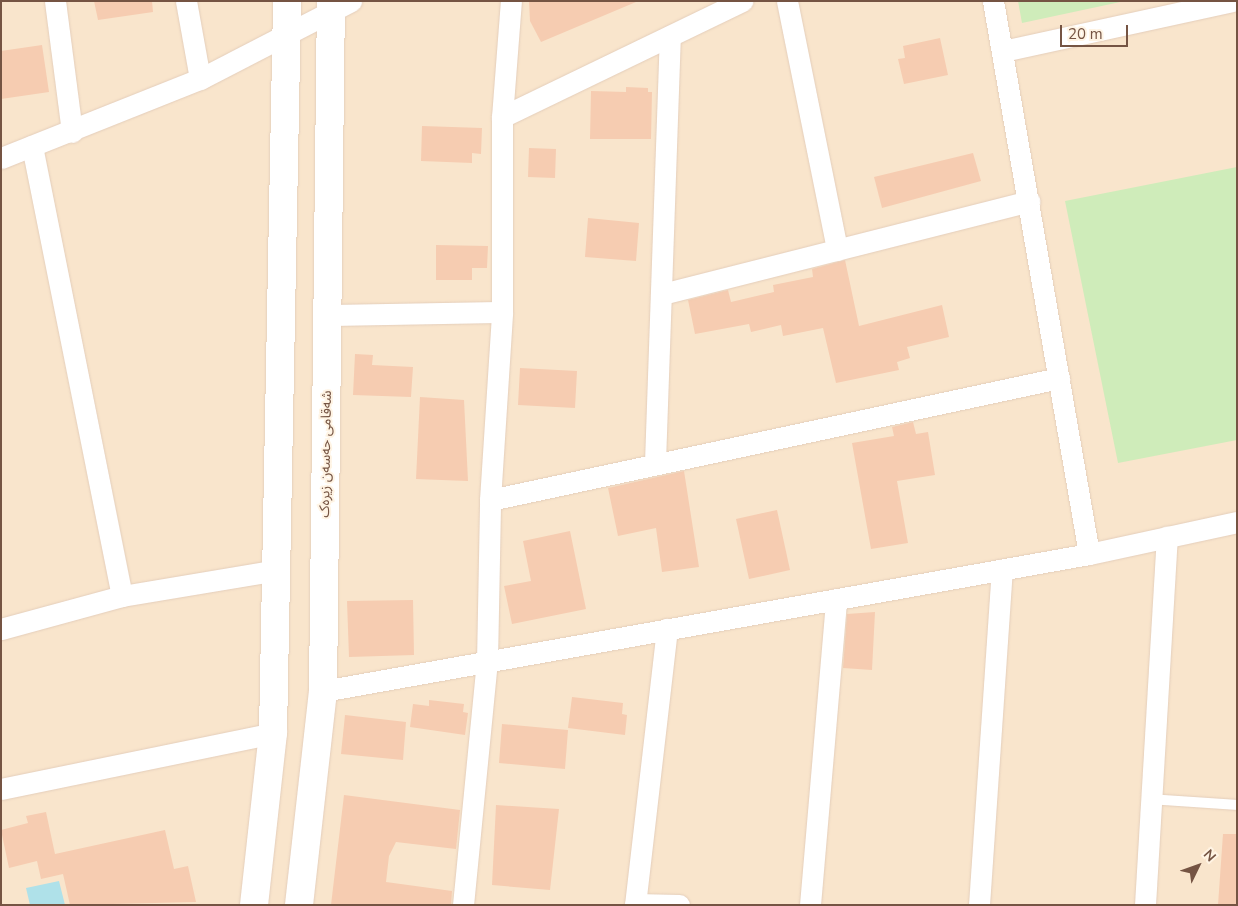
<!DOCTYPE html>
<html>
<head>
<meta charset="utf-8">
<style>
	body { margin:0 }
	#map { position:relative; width:1238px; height:906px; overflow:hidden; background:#fef1dc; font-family:"Nunito Sans","Noto Sans Arabic",sans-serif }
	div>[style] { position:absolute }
	.residential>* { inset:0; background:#f9e5cc }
	.green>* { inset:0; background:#cfecba }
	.water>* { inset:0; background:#afe1e9 }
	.building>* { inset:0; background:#f6ccb1 }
	.roads { filter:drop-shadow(0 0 1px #e4cebb) drop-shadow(0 0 1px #e4cebb) }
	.lane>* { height:10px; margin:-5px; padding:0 5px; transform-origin:5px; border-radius:5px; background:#fff }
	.street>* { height:21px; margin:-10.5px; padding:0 10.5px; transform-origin:10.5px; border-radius:10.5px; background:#fff }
	.secondary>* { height:28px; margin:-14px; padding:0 14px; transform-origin:14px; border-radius:14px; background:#fff }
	span { translate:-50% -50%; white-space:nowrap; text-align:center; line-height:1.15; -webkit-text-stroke:4px #fff4e4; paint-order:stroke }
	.street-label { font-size:14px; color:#755443 }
	.frame { position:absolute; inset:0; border:2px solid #755443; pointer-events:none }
	.north { position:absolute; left:1173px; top:841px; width:50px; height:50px; -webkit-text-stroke:4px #fff4e4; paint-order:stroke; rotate:48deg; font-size:14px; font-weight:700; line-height:20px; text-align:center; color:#755443 }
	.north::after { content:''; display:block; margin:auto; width:18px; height:22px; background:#755443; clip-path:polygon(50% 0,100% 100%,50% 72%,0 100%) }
	.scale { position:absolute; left:1060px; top:25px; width:68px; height:22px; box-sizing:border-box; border:2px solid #755443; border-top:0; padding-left:6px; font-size:15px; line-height:18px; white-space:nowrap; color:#755443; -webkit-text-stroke:4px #fff4e4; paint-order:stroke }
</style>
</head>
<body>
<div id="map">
	<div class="residential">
		<i style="clip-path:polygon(1px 1px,1237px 1px,1237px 905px,1px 905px)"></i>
	</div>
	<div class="green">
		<i style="clip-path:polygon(1018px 1px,1125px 1px,1022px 23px)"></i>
		<i style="clip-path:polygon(1237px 167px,1237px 440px,1118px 463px,1065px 201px)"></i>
	</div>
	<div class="water">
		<i style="clip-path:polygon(59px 881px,65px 905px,30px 905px,26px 888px)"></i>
	</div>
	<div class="building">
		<i style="clip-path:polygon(94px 1px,152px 1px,153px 12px,98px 20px)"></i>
		<i style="clip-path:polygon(529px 1px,636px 1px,636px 2px,541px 42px,530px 21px)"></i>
		<i style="clip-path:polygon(940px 38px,948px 75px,904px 84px,898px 59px,905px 58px,903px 46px)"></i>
		<i style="clip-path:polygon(42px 45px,49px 92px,1px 99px,1px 51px)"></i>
		<i style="clip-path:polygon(626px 87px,648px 88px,648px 92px,652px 92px,651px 139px,590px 139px,591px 91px,626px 92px)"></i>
		<i style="clip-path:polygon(422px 126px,482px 128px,481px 154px,472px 153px,472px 163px,421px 161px)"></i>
		<i style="clip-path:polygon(529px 148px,556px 149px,555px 178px,528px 177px)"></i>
		<i style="clip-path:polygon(973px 153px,981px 181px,882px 208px,874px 177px)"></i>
		<i style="clip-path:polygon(588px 218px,639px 223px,636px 261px,585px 257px)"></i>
		<i style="clip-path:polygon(436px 245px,488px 246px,487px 268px,472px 268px,472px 280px,436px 280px)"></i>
		<i style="clip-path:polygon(845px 260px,859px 326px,942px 305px,949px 337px,907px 347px,910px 358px,897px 362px,899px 370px,836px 383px,823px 328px,783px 336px,781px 325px,751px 332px,749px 324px,695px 334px,688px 300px,728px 290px,731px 302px,774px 292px,773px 285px,813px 277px,812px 269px)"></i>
		<i style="clip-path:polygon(355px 354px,373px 355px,372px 365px,413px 367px,411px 397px,353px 395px)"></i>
		<i style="clip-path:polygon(520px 368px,577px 371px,575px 408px,518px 405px)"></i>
		<i style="clip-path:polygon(420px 397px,464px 400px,468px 481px,416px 479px)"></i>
		<i style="clip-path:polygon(913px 422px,916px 434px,928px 432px,935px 475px,897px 481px,908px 543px,871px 549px,852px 443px,894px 436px,892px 427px)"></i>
		<i style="clip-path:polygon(684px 471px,699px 567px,662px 572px,656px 528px,618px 536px,608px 488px)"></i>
		<i style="clip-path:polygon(777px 510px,790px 570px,749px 579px,736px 519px)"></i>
		<i style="clip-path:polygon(570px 531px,586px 609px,512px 624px,504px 586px,531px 581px,523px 541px)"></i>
		<i style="clip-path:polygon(413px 600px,414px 655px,349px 657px,347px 601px)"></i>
		<i style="clip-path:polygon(875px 612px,872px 670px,843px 668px,847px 614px)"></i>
		<i style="clip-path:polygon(572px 697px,623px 703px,622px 714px,627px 715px,625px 735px,568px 728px)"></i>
		<i style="clip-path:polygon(429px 700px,464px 704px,463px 712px,468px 713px,465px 735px,410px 727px,413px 704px,429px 706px)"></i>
		<i style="clip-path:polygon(345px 715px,406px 722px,403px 760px,341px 754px)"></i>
		<i style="clip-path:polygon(502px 724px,568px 730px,565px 769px,499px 763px)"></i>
		<i style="clip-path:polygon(344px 795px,460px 810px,456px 849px,396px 842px,389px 856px,386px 882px,452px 891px,451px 905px,331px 905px)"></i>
		<i style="clip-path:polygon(496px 805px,559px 809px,550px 890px,492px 885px)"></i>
		<i style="clip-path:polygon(46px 812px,55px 854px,165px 830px,174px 869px,188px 866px,196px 902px,70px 905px,63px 874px,41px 879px,37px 861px,9px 868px,1px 830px,28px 823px,26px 816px)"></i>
		<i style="clip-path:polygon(1223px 834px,1237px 834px,1237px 905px,1218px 905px)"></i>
	</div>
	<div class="roads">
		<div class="lane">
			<i style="left:1150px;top:799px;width:87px;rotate:3.9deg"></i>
		</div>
		<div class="street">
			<i style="left:55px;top:1px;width:132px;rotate:82.6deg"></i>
			<i style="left:186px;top:1px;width:79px;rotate:79.8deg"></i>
			<i style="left:787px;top:1px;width:254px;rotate:78.6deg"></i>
			<i style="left:993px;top:1px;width:561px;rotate:80.15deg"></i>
			<i style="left:1003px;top:51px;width:234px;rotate:-12.3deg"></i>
			<i style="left:502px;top:117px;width:267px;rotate:-25.8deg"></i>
			<i style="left:32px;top:146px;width:459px;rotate:78.7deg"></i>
			<i style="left:1px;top:158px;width:214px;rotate:-21.7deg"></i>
			<i style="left:200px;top:79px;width:170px;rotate:-27.3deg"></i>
			<i style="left:662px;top:294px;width:379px;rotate:-14.2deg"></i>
			<i style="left:328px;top:315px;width:174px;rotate:-1deg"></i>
			<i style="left:655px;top:462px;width:426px;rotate:-88deg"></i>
			<i style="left:490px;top:500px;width:582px;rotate:-12.1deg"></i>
			<i style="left:1px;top:629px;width:125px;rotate:-15.3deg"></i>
			<i style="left:122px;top:596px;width:157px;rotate:-9.5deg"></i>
			<i style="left:323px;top:691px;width:778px;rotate:-10.14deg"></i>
			<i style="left:1089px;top:554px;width:151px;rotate:-12.2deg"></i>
			<i style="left:1px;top:789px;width:278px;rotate:-11.6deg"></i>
			<i style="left:635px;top:904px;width:44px;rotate:1.3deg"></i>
			<i style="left:463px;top:905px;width:244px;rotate:-84.4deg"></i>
			<i style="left:487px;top:662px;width:162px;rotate:-88.9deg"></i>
			<i style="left:490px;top:500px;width:188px;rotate:-86.3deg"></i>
			<i style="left:502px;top:312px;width:195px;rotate:-90deg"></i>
			<i style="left:502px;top:117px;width:116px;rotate:-85.6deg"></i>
			<i style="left:635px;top:905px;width:278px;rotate:-83.4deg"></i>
			<i style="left:810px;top:905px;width:307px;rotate:-85.1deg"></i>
			<i style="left:979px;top:905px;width:336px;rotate:-86.1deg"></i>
			<i style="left:1145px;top:905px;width:369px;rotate:-86.6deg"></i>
		</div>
		<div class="secondary">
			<i style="left:254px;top:905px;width:173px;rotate:-83.7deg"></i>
			<i style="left:273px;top:733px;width:732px;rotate:-88.9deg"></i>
			<i style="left:299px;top:905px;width:215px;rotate:-83.6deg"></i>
			<i style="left:323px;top:691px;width:690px;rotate:-89.34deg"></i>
		</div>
	</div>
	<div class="street-label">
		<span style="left:326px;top:454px;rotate:-89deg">شەقامی حەسەن زیرەک</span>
	</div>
	<div class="frame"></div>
	<div class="north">N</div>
	<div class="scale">20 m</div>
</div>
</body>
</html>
